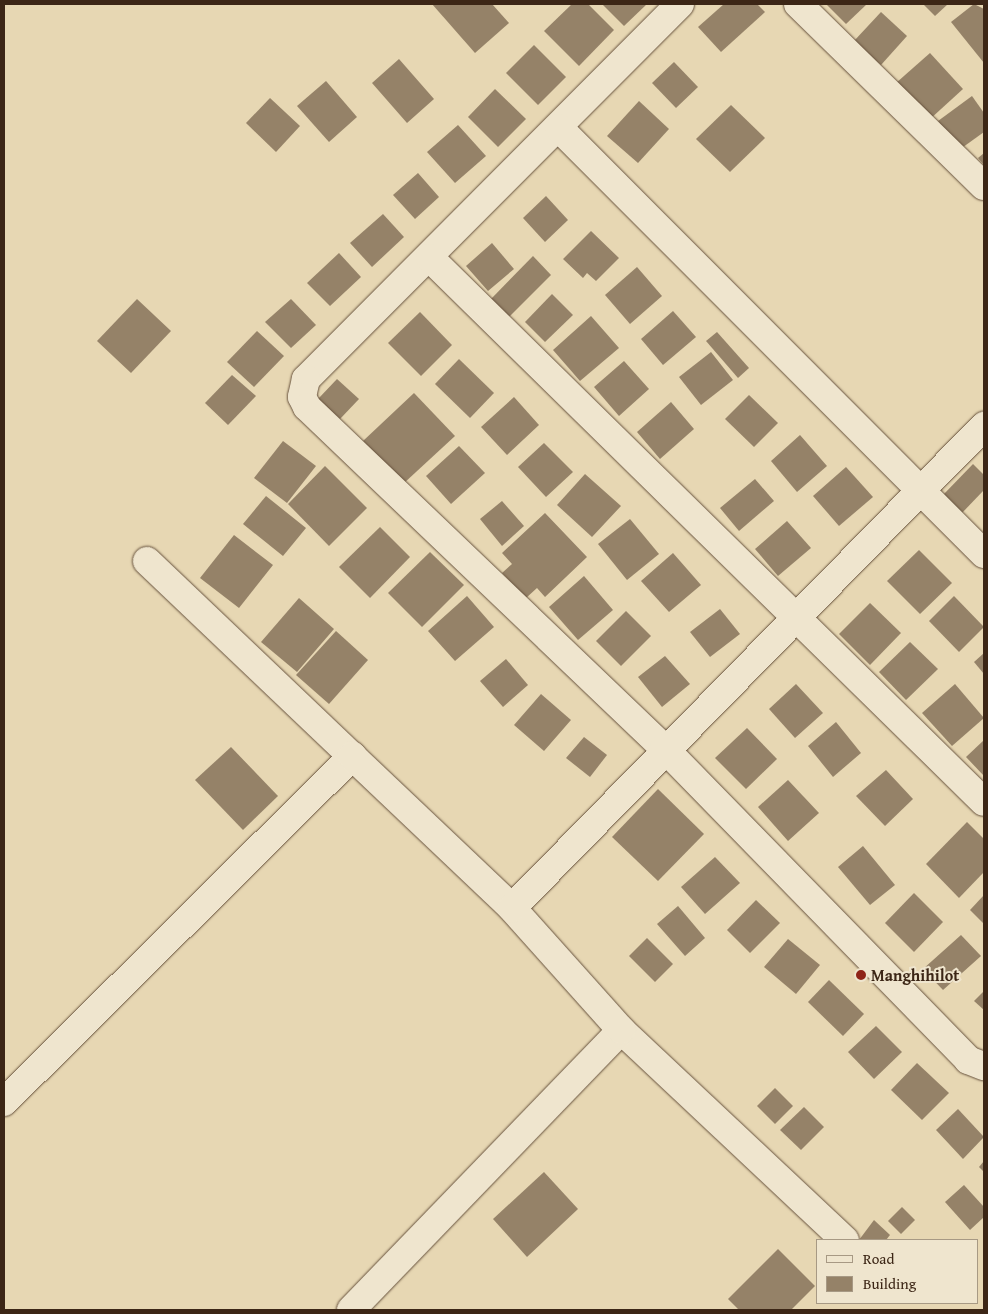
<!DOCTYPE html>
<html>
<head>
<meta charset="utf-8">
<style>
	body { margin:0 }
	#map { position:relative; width:988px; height:1314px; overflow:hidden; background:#e7d7b3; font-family:"Gentium Book Plus",serif }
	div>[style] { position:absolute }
	.building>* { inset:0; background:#958268 }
	.roads { filter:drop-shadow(0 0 1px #67523d) drop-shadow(0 0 1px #67523d) }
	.street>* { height:28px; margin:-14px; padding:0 14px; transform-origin:14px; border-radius:14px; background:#efe5ce }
	.dots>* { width:14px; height:14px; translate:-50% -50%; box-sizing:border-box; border:2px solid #efe5ce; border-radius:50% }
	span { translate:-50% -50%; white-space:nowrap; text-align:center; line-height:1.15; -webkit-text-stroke:4px #efe5ce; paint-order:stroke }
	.poi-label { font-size:16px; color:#3c2616; font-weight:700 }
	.left { translate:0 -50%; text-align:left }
	.frame { position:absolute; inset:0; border:5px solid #3c2616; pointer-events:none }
	.legend { position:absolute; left:816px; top:1239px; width:162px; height:65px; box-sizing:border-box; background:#efe5ce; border:1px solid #a79984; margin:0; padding:6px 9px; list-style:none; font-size:15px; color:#3c2616 }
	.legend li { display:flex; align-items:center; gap:10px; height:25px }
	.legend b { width:25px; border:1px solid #a79984 }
</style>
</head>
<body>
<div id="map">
	<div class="building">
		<i style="clip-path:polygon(432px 4px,492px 4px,509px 23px,475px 53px)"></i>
		<i style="clip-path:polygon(572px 4px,588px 4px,614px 30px,579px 66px,544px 31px)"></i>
		<i style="clip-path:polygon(602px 4px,647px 4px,624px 26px)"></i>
		<i style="clip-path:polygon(724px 4px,757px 4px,765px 12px,721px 52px,698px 27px)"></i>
		<i style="clip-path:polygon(826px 4px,867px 4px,846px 24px)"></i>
		<i style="clip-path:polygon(923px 4px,948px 4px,935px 16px)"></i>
		<i style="clip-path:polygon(974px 4px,984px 9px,984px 63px,951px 22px)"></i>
		<i style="clip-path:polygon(881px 12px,907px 36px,881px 65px,854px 41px)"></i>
		<i style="clip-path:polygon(534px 45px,566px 77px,538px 105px,506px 73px)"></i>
		<i style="clip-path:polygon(930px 53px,963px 89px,929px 120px,896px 83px)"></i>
		<i style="clip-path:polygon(399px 59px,434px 99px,407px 123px,372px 83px)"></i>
		<i style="clip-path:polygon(674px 62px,698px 87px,676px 108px,652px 83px)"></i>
		<i style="clip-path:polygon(326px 81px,357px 117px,329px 142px,297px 106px)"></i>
		<i style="clip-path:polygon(495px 89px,526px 119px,498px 147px,468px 117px)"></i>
		<i style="clip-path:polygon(972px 96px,984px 113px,984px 132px,959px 150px,938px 121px)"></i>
		<i style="clip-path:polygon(270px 98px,300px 126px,276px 152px,246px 123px)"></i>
		<i style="clip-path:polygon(639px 101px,669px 129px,638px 163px,607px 136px)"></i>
		<i style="clip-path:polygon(731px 105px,765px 138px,730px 172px,696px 139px)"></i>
		<i style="clip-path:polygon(458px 125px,486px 156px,455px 183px,427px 152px)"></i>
		<i style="clip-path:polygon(984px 153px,984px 165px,978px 158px)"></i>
		<i style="clip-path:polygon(418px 173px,439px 197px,415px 219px,393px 195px)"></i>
		<i style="clip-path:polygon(546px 196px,568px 220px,545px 242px,523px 218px)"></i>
		<i style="clip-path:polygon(383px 214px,404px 237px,372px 267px,350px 243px)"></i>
		<i style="clip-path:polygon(591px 231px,619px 258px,596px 281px,587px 273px,583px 278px,563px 259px)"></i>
		<i style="clip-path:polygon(492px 243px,514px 269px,488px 291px,466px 266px)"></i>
		<i style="clip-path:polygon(339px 253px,361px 277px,330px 306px,307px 283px)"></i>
		<i style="clip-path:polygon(533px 256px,551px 275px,509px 317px,491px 299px)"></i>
		<i style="clip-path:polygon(637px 267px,662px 296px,630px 324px,605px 295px)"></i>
		<i style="clip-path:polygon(552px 294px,573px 315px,545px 342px,525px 322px)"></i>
		<i style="clip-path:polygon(137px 299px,171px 331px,131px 373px,97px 341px)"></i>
		<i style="clip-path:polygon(291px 299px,316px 325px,291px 348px,265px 322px)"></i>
		<i style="clip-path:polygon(673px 311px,696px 337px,663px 365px,641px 339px)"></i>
		<i style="clip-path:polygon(420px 312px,452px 345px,421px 376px,388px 343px)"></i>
		<i style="clip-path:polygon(591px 316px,619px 348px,580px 381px,553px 350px)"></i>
		<i style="clip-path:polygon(257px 331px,284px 356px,254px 387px,227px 362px)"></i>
		<i style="clip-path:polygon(717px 332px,749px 368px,738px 378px,706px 341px)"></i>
		<i style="clip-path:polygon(711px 352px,733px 380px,701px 405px,679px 377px)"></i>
		<i style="clip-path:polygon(459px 359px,494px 393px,470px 418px,435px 384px)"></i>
		<i style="clip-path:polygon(624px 361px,649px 389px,619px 416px,594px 387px)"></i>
		<i style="clip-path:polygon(232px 375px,256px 396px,228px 425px,205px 403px)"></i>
		<i style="clip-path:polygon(337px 379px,359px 399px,340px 419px,318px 399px)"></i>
		<i style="clip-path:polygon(414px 393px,455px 436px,403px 484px,363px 441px)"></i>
		<i style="clip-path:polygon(749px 395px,778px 423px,754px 447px,725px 419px)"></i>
		<i style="clip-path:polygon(514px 397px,539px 425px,507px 455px,481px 427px)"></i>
		<i style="clip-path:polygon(671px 402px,694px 429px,660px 459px,637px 432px)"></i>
		<i style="clip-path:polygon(800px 435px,827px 466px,797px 492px,771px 461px)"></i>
		<i style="clip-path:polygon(283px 441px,316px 466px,287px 503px,254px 478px)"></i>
		<i style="clip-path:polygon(544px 443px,573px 472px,546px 497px,518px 467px)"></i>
		<i style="clip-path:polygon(459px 446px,485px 473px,451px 504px,426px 476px)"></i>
		<i style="clip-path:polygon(973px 464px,984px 475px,984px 490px,961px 514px,942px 496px)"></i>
		<i style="clip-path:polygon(325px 466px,367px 508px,329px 546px,288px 504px)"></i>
		<i style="clip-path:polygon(846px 467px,873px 497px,839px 526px,813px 496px)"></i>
		<i style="clip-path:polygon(585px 474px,621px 506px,592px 537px,557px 505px)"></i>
		<i style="clip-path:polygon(755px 479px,774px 501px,739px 531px,720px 508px)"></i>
		<i style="clip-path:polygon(266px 496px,306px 528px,283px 556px,243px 524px)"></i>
		<i style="clip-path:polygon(502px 501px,524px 526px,502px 546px,480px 519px)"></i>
		<i style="clip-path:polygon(545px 513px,587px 557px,545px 597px,537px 588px,526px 598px,502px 573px,512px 564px,502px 553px)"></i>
		<i style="clip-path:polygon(630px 519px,659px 554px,627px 580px,598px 544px)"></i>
		<i style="clip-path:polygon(787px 521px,811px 548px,778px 576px,755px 549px)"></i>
		<i style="clip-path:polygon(380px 527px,410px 557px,370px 598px,339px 567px)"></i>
		<i style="clip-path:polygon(234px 535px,273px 565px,239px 608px,200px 578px)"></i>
		<i style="clip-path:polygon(919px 550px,952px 583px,920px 614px,887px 581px)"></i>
		<i style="clip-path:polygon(430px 552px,464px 585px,422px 627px,388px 593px)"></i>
		<i style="clip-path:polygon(673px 553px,701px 585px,669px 612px,641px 581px)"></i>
		<i style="clip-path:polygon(584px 576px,613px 610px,578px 640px,549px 607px)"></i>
		<i style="clip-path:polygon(467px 596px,494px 627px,455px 661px,428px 631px)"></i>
		<i style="clip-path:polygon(954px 596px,984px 627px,959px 652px,929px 621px)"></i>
		<i style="clip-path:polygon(299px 598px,334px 629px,297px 672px,261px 642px)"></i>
		<i style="clip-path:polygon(870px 603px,901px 633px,870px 665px,839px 634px)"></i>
		<i style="clip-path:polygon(720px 609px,740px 634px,710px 657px,690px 632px)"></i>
		<i style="clip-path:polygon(626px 611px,651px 636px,621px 666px,596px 641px)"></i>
		<i style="clip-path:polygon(336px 631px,368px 660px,329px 704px,296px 675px)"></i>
		<i style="clip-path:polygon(910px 642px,938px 669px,906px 700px,879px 672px)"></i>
		<i style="clip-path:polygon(984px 653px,984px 674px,974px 662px)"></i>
		<i style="clip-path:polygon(665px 656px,690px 684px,662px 707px,638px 677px)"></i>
		<i style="clip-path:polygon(506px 659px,528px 685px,503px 707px,480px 681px)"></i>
		<i style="clip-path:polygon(796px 684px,823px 713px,795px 738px,769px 709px)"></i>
		<i style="clip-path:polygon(955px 684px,984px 718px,952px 746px,922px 713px)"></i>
		<i style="clip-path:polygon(541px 694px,571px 720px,544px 751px,514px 725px)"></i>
		<i style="clip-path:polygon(836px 722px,861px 753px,833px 777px,808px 746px)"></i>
		<i style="clip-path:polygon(747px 728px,777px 759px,746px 789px,715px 758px)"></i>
		<i style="clip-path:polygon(584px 737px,607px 755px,590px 777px,566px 758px)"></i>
		<i style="clip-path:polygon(984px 740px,984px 776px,966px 757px)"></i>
		<i style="clip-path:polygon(231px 747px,278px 796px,243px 830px,195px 780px)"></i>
		<i style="clip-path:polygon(886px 770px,913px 799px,885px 826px,856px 796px)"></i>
		<i style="clip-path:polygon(788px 780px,819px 813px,788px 841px,758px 807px)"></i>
		<i style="clip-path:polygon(658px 789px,704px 834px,658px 881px,612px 837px)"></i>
		<i style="clip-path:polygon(967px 822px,984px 839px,984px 872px,959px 898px,926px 864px)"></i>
		<i style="clip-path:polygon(863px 846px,895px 885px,870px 905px,838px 867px)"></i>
		<i style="clip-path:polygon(715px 857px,740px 883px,705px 914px,681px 887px)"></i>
		<i style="clip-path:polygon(914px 893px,943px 922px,914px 952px,885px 923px)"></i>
		<i style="clip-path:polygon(984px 895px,984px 924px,970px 910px)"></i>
		<i style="clip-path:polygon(756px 900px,780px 923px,750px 953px,727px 930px)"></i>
		<i style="clip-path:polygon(678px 906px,705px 938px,685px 956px,657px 924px)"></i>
		<i style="clip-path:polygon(961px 935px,981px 956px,943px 990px,923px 969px)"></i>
		<i style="clip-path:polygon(647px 938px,673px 964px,655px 982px,629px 956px)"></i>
		<i style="clip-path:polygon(788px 939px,820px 965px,796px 994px,764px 967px)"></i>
		<i style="clip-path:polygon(829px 980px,864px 1014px,843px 1036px,808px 1002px)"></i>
		<i style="clip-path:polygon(984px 991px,984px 1010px,974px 1001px)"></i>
		<i style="clip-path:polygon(876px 1026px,902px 1052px,874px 1079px,848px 1052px)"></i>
		<i style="clip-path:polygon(917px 1063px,949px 1093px,922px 1120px,891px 1090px)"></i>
		<i style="clip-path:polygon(775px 1088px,793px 1106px,775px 1124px,757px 1106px)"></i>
		<i style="clip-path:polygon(804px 1107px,824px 1127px,801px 1150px,780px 1130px)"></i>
		<i style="clip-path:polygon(958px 1109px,984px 1137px,963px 1159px,936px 1130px)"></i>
		<i style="clip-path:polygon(984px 1161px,984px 1172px,979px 1167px)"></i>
		<i style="clip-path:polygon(544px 1172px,578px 1209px,527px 1257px,493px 1219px)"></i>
		<i style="clip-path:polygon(964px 1185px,984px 1207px,984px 1217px,970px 1230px,945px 1202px)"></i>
		<i style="clip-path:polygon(902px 1207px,915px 1220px,901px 1234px,888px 1221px)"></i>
		<i style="clip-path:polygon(874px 1220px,890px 1235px,886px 1240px,859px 1240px)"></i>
		<i style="clip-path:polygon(778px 1249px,815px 1286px,791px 1310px,739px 1310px,728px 1299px)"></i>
	</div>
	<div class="roads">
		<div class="street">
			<i style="left:680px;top:4px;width:530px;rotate:134.92deg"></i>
			<i style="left:306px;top:379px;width:18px;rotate:103deg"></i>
			<i style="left:302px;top:397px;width:11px;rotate:63deg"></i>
			<i style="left:307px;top:407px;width:494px;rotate:43.7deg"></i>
			<i style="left:664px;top:748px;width:436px;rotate:45.7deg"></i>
			<i style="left:968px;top:1060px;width:17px;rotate:21deg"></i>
			<i style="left:798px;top:4px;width:260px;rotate:44.4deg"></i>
			<i style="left:559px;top:128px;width:602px;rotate:45.07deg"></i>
			<i style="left:430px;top:258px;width:776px;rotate:44.48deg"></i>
			<i style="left:147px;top:561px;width:283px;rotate:43.6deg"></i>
			<i style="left:621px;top:1030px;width:307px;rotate:43.2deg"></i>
			<i style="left:4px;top:1102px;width:491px;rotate:-44.8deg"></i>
			<i style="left:352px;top:756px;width:221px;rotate:43.5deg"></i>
			<i style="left:351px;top:1310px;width:389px;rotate:-46deg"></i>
			<i style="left:621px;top:1030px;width:164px;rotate:-131.8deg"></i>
			<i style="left:512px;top:908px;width:675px;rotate:-45.6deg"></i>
		</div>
	</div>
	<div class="dots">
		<i style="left:861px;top:975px;background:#8f2418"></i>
	</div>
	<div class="poi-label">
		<span class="left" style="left:871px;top:975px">Manghihilot</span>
	</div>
	<div class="frame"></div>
	<ul class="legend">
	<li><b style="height:6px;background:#efe5ce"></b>Road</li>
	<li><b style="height:14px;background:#958268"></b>Building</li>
	</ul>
</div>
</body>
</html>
